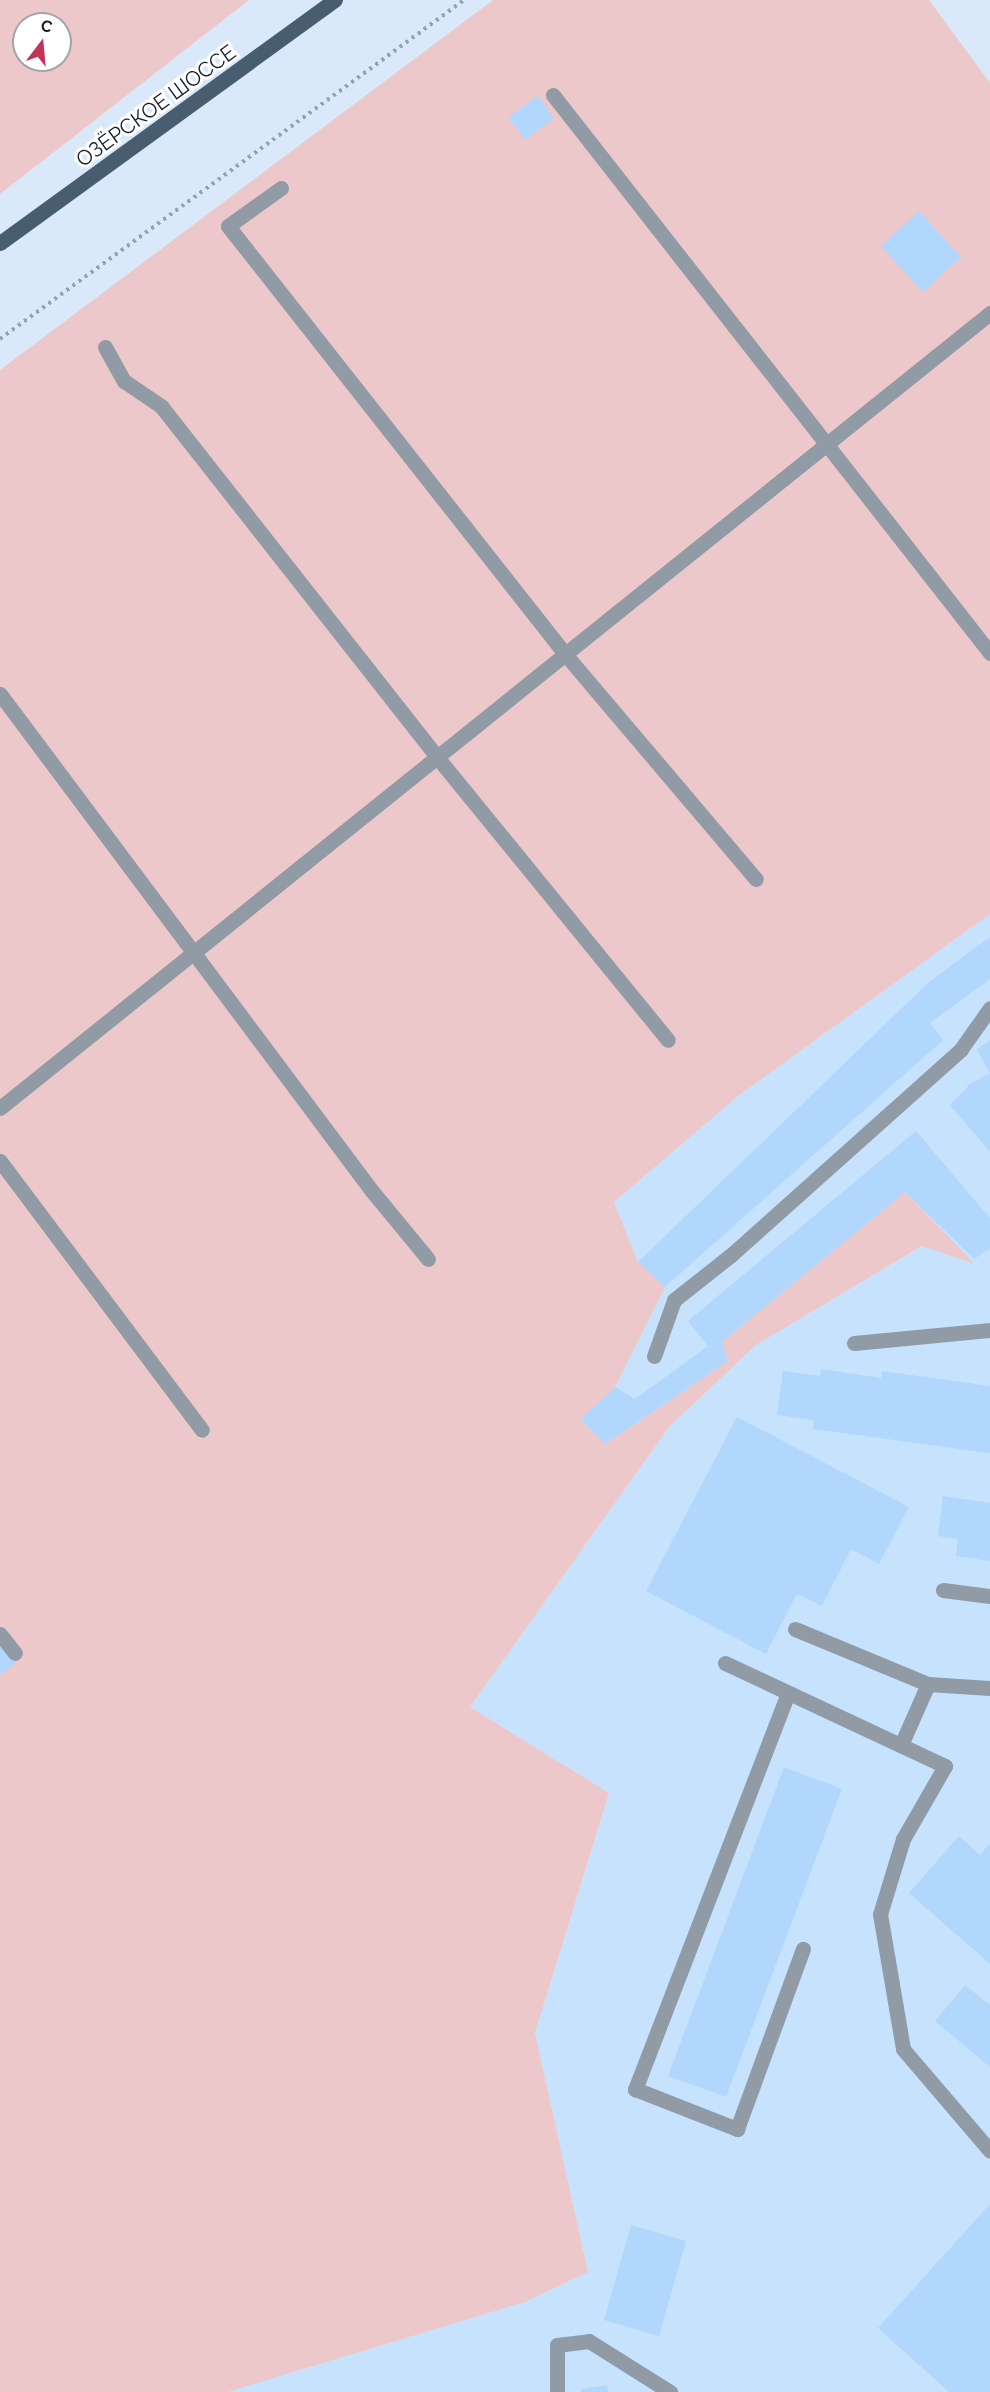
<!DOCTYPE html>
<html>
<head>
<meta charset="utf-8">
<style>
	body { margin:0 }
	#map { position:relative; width:990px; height:2392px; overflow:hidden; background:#d9e9f9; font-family:Raleway,sans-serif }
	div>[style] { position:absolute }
	.built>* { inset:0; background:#c7e2fc }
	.green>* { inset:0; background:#edc8cb }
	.building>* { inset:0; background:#b1d7fc }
	.path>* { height:4px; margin-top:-2px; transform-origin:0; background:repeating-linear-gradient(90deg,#95a2b0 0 3px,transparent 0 7.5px) }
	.service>* { height:15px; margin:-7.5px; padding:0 7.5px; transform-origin:7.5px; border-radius:7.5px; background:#909ba6 }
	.minor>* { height:15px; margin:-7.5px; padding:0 7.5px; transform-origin:7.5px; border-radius:7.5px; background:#909ba6 }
	.primary>* { height:15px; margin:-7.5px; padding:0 7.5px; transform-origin:7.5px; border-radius:7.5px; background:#495d70 }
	span { translate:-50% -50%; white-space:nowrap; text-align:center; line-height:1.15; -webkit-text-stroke:6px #fff; paint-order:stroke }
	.street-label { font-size:21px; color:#141e27 }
	.north { position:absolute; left:12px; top:12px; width:60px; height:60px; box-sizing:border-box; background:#fff; border:2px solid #a1a5a9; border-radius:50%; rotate:16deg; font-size:16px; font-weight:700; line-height:24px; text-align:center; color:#141e27 }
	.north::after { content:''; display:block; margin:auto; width:21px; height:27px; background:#c33356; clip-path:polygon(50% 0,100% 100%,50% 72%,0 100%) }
</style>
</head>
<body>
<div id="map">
	<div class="built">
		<i style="clip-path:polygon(990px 914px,990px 2392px,228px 2392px,525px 2302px,588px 2272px,535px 2033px,609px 1793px,470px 1707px,669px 1427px,756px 1345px,923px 1246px,975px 1264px,906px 1193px,728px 1361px,605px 1444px,581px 1419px,615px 1387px,638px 1262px,614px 1202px,738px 1096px)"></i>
	</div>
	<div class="green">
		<i style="clip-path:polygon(evenodd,0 0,249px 0,0 194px,0 0,24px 24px,60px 24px,60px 60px,24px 60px,24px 24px)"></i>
		<i style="clip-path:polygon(493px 0,929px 0,990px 83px,990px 914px,738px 1096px,614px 1202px,638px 1262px,665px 1287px,615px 1387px,581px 1419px,605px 1444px,728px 1361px,722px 1342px,905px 1192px,975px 1264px,922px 1246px,756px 1345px,669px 1427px,470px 1707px,609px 1793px,535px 2033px,588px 2272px,525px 2302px,228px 2392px,0 2392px,0 370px)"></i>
	</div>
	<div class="building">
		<i style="clip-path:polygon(538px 96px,554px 118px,525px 140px,508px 117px)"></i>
		<i style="clip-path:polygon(919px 211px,961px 257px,923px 292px,881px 246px)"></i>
		<i style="clip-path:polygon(990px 937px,990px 979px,930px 1023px,943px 1040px,665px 1287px,638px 1262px,929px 982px)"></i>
		<i style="clip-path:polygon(990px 1040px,990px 1152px,950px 1105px,970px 1084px,990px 1073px,977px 1050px)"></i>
		<i style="clip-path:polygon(916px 1131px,990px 1218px,990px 1248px,974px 1259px,905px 1192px,722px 1342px,728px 1361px,605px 1444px,581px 1419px,615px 1387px,635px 1399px,708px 1346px,688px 1321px)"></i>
		<i style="clip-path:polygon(821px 1369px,881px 1378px,882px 1371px,990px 1386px,990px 1453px,813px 1429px,814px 1420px,777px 1415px,783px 1371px,820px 1376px)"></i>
		<i style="clip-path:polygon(737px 1417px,909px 1507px,879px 1564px,851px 1549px,822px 1606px,797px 1594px,766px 1654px,646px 1591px)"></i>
		<i style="clip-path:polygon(943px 1496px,990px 1503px,990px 1561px,956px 1556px,958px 1539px,938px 1536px)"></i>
		<i style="clip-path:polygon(0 1641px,16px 1663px,0 1675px)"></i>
		<i style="clip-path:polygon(784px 1767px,842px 1789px,726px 2097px,668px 2076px)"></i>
		<i style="clip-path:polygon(959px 1836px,980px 1855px,990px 1843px,990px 1964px,909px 1893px)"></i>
		<i style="clip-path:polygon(965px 1985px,990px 2005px,990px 2067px,935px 2021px)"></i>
		<i style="clip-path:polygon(990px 2204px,990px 2392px,949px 2392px,878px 2328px)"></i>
		<i style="clip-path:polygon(631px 2225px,686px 2241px,659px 2336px,604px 2320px)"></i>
		<i style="clip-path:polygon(607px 2385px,608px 2392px,581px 2392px,581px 2389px)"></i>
	</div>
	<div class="path">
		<i style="left:0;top:339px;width:575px;rotate:-36.15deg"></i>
	</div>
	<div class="service">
		<i style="left:553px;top:95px;width:709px;rotate:51.93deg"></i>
		<i style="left:281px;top:188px;width:65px;rotate:144.4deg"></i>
		<i style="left:228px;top:226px;width:545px;rotate:51.78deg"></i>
		<i style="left:565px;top:654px;width:295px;rotate:49.7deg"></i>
		<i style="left:105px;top:347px;width:39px;rotate:61deg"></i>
		<i style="left:124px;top:381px;width:45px;rotate:34deg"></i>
		<i style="left:161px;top:406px;width:447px;rotate:51.8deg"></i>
		<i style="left:437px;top:757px;width:365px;rotate:50.8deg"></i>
		<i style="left:0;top:694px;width:621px;rotate:53.19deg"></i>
		<i style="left:372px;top:1191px;width:88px;rotate:50.5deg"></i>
		<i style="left:0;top:1161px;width:336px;rotate:53.1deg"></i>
		<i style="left:854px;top:1343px;width:137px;rotate:-5.5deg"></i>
		<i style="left:654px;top:1356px;width:59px;rotate:-70.3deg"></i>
		<i style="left:674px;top:1300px;width:73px;rotate:-38.3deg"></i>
		<i style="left:731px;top:1255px;width:309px;rotate:-41.8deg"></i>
		<i style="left:961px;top:1049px;width:50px;rotate:-54.7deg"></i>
		<i style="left:943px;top:1590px;width:47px;rotate:7.3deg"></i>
		<i style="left:795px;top:1629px;width:144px;rotate:22.5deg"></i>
		<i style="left:928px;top:1684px;width:67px;rotate:113.9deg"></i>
		<i style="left:0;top:1634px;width:24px;rotate:52deg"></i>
		<i style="left:725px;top:1663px;width:243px;rotate:25.1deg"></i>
		<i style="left:945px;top:1766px;width:84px;rotate:119.9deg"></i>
		<i style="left:903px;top:1839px;width:78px;rotate:107deg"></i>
		<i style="left:880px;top:1914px;width:137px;rotate:80.3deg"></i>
		<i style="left:903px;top:2049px;width:134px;rotate:49.5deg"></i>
		<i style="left:928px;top:1684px;width:62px;rotate:3.7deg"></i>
		<i style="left:788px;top:1693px;width:425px;rotate:111.1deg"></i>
		<i style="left:635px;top:2089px;width:110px;rotate:21.4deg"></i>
		<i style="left:737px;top:2129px;width:192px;rotate:-69.9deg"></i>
		<i style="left:557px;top:2392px;width:47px;rotate:-90deg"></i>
		<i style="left:557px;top:2345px;width:32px;rotate:-7deg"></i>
		<i style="left:589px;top:2341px;width:96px;rotate:32.2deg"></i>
	</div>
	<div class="minor">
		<i style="left:0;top:1108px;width:1270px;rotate:-38.77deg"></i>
	</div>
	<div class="primary">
		<i style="left:0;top:243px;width:414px;rotate:-36deg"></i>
	</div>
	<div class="street-label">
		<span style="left:156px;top:106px;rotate:-36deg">ОЗЁРСКОЕ ШОССЕ</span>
	</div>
	<div class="north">С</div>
</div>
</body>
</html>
